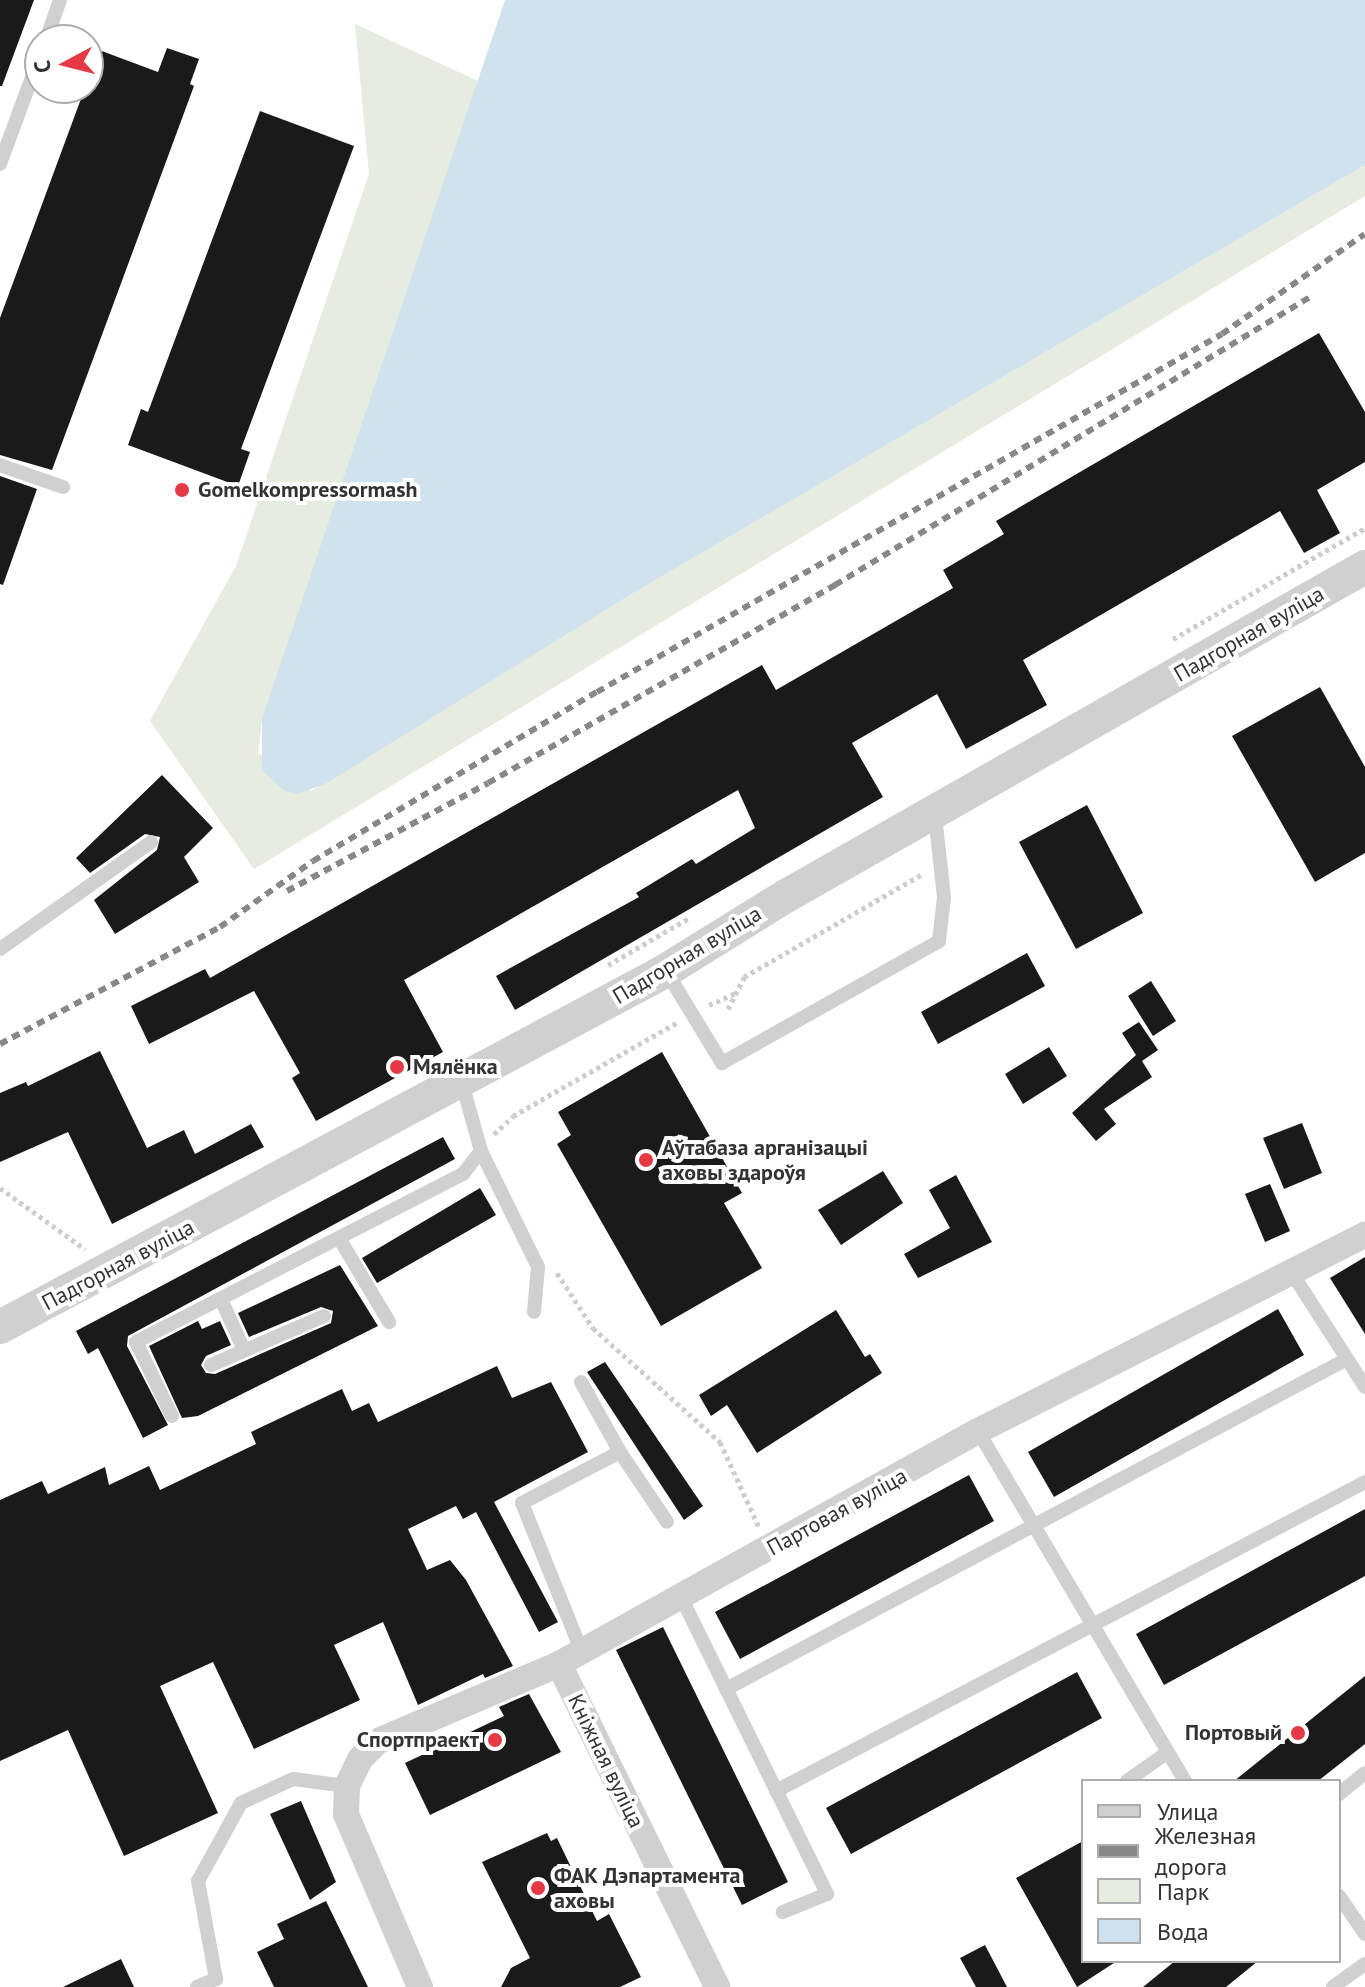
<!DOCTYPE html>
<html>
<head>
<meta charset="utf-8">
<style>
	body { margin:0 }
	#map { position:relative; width:1365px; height:1987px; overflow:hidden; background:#fff; font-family:"PT Sans",sans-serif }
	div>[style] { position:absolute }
	.green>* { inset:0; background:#e6ecdf }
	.water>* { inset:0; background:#cfe2ee }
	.building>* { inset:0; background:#1a1a1a }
	.path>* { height:5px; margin-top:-2.5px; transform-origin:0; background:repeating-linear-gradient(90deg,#cdcdcd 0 4px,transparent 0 8px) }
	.service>* { height:14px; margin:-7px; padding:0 7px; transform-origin:7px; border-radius:7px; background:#d0d0d0 }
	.minor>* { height:26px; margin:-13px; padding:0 13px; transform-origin:13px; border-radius:13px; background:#d0d0d0 }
	.tertiary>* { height:34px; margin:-17px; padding:0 17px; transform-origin:17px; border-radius:17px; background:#d0d0d0 }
	.rail>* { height:6px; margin-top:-3px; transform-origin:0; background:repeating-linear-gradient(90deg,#888 0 8px,transparent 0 14px) }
	.dots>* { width:22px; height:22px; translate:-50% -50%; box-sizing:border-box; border:4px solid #fff; border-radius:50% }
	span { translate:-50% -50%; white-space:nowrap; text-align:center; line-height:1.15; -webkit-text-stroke:8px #fff; paint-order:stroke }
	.poi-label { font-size:22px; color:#333; font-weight:700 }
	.left { translate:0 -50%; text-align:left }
	.right { translate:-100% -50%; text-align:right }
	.street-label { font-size:22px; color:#333 }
	.legend { position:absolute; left:1081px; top:1779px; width:260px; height:184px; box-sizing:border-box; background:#fff; border:2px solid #adadad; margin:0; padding:10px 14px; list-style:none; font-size:24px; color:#333 }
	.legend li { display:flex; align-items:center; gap:16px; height:40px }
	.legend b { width:40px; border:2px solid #adadad }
	.north { position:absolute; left:24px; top:24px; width:80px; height:80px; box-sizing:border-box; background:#fff; border:2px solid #adadad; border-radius:50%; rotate:263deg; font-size:22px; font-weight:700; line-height:32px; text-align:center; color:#333 }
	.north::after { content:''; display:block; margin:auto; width:28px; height:36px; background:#e63946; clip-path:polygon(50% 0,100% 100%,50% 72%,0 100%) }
</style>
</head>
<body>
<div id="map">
	<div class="green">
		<i style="clip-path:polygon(355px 24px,480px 82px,262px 720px,258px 753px,311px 791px,630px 595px,1365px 165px,1365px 196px,254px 869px,150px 721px,236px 566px,369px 174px)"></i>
	</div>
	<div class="water">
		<i style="clip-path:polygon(505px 0,1365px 0,1365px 165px,630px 595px,325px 784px,297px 794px,283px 790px,262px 770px,262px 719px)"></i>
	</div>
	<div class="building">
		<i style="clip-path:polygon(0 0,34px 0,2px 86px,0 86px)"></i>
		<i style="clip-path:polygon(167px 48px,199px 59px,190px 84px,194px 86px,52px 470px,0 455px,0 318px,99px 50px,158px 72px)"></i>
		<i style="clip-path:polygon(260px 111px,354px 146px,241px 449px,250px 452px,238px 486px,128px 445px,141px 409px,148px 412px)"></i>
		<i style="clip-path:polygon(1319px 333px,1365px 412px,1365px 462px,1317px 490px,1340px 533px,1304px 553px,1280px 511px,1023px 660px,1047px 705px,966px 749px,937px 694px,852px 743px,883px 797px,515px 1010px,496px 976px,639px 897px,636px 893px,692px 859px,696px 864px,755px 828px,738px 790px,404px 980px,443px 1052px,316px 1121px,292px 1078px,300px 1073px,254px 991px,149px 1044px,131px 1006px,205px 969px,210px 978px,762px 665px,776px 690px,953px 588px,943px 570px,1004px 534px,996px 521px)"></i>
		<i style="clip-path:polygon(0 476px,37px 489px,3px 585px,0 584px)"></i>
		<i style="clip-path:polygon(1320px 687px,1365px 767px,1365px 853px,1315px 882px,1232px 736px)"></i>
		<i style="clip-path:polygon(162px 775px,213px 828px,184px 857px,199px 882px,115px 934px,94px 900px,157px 850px,160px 837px,145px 834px,90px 873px,76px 858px)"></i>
		<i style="clip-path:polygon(1087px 805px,1143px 913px,1076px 949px,1019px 842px)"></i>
		<i style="clip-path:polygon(1027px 953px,1045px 986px,938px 1044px,921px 1012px)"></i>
		<i style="clip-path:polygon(1151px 981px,1176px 1021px,1153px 1036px,1128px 996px)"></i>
		<i style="clip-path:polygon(1139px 1022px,1158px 1050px,1142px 1061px,1152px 1077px,1104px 1109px,1116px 1124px,1096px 1141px,1072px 1113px,1136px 1055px,1122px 1033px)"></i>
		<i style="clip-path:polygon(1049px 1047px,1067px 1076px,1023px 1104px,1005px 1074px)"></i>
		<i style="clip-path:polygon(100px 1051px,147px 1148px,184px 1130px,195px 1154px,251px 1124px,264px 1147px,112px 1224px,68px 1132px,0 1162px,0 1093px,26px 1082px,28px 1086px)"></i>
		<i style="clip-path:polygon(662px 1052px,742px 1193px,724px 1203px,762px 1268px,661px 1326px,557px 1144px,571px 1135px,558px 1112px)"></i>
		<i style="clip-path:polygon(1302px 1123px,1322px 1173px,1284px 1189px,1263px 1138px)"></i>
		<i style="clip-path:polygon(443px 1137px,455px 1159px,128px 1336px,127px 1346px,168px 1425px,143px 1438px,98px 1348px,88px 1354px,76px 1331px)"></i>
		<i style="clip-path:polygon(883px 1171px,903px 1203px,841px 1245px,818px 1210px)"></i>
		<i style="clip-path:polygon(956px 1175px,992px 1242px,918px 1278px,904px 1254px,950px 1228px,929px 1190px)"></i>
		<i style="clip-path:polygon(1270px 1184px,1290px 1231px,1265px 1242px,1245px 1194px)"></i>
		<i style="clip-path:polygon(480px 1188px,496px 1215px,377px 1283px,362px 1258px)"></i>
		<i style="clip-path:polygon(1365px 1257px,1365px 1334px,1330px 1278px)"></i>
		<i style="clip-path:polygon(340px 1265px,378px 1326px,198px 1416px,182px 1418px,149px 1346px,198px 1321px,202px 1329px,220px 1321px,231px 1345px,206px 1356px,201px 1365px,206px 1373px,215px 1374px,331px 1323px,333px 1311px,321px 1307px,249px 1337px,238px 1313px)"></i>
		<i style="clip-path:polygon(1278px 1309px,1304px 1355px,1054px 1497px,1028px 1452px)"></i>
		<i style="clip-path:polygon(836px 1310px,865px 1357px,870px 1354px,882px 1373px,757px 1453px,727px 1405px,711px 1416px,699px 1395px)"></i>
		<i style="clip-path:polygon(605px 1362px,703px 1506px,684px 1520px,587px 1372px)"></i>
		<i style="clip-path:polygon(497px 1366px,512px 1398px,551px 1382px,588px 1452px,494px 1502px,558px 1622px,539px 1632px,476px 1512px,463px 1519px,456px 1506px,408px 1529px,427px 1570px,450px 1560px,466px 1580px,513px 1666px,485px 1678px,483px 1674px,418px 1705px,383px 1622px,334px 1645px,360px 1700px,254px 1749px,213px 1662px,160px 1686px,218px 1813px,124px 1856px,68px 1730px,0 1761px,0 1500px,42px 1481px,48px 1494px,105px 1467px,109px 1485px,149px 1466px,160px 1490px,256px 1444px,251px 1432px,342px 1389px,352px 1411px,369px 1403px,378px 1422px)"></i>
		<i style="clip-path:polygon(969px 1475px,994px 1521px,740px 1659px,715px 1612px)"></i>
		<i style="clip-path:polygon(1365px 1509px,1365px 1576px,1164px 1685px,1136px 1634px)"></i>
		<i style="clip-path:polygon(663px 1627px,788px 1882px,742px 1905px,616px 1650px)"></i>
		<i style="clip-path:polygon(1077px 1672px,1102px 1718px,851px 1854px,826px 1808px)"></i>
		<i style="clip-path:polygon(1365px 1676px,1365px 1744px,1318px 1781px,1234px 1781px)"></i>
		<i style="clip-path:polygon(529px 1694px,561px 1752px,430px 1815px,405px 1763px,504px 1716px,499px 1707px)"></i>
		<i style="clip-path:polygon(301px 1801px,336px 1882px,310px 1900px,270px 1814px)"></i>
		<i style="clip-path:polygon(547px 1833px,551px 1841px,557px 1838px,597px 1921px,609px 1914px,641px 1977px,620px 1987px,501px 1987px,511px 1968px,530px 1958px,482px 1862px)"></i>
		<i style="clip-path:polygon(1083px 1841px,1083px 1961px,1117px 1961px,1077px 1987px,1016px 1878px)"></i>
		<i style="clip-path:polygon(326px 1901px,368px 1987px,274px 1987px,257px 1952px,284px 1939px,277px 1924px)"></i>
		<i style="clip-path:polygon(985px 1945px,1007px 1987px,976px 1987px,960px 1958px)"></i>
		<i style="clip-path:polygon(121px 1959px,134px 1987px,63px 1987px)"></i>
		<i style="clip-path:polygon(1175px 1961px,1258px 1961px,1226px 1987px,1143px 1987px)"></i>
	</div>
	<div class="path">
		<i style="left:1173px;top:639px;width:222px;rotate:-30deg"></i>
		<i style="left:608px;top:965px;width:94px;rotate:-30.1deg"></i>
		<i style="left:709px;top:1005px;width:30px;rotate:-24deg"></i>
		<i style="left:728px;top:1009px;width:36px;rotate:-63deg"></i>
		<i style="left:744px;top:977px;width:208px;rotate:-30deg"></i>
		<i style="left:494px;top:1134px;width:26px;rotate:-43deg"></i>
		<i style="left:513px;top:1116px;width:188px;rotate:-29.7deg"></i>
		<i style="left:0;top:1188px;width:105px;rotate:35.7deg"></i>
		<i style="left:557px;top:1273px;width:66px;rotate:56.8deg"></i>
		<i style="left:593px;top:1328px;width:171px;rotate:41.9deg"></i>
		<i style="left:720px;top:1442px;width:94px;rotate:65.4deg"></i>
	</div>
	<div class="service">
		<i style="left:46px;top:40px;width:42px;rotate:-70.7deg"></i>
		<i style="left:0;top:164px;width:116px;rotate:-69.8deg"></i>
		<i style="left:0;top:465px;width:67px;rotate:19.2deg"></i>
		<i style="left:0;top:949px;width:185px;rotate:-35.3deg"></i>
		<i style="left:666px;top:971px;width:108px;rotate:58.7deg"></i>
		<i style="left:722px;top:1063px;width:249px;rotate:-29.3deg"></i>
		<i style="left:939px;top:941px;width:44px;rotate:-83.5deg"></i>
		<i style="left:944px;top:897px;width:82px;rotate:-96.3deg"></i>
		<i style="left:481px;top:1151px;width:129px;rotate:63.8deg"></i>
		<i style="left:538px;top:1267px;width:45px;rotate:95.1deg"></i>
		<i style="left:339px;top:1238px;width:98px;rotate:59.2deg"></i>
		<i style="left:1290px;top:1270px;width:139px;rotate:57.3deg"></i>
		<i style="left:221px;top:1299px;width:56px;rotate:65.7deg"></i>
		<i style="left:211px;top:1365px;width:123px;rotate:-23.4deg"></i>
		<i style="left:581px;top:1382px;width:80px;rotate:60.9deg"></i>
		<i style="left:620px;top:1452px;width:110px;rotate:152.5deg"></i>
		<i style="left:522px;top:1503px;width:161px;rotate:68.1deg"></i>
		<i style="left:172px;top:1416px;width:82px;rotate:-115.9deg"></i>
		<i style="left:136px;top:1342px;width:368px;rotate:-27.2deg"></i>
		<i style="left:463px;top:1174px;width:29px;rotate:-52deg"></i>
		<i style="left:481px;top:1151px;width:71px;rotate:-105.6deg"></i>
		<i style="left:978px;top:1431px;width:407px;rotate:59.4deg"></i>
		<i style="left:620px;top:1452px;width:84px;rotate:56.1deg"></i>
		<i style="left:681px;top:1597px;width:331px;rotate:63.8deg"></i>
		<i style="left:827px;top:1894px;width:48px;rotate:157.8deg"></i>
		<i style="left:726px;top:1689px;width:703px;rotate:-27.99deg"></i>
		<i style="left:1127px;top:1781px;width:50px;rotate:-35.3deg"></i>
		<i style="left:776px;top:1791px;width:665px;rotate:-27.68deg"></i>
		<i style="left:1339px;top:1794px;width:33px;rotate:-39deg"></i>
		<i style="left:1339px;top:1896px;width:46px;rotate:55.6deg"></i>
		<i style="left:197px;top:1987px;width:21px;rotate:-23deg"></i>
		<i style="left:216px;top:1979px;width:100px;rotate:-100.4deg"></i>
		<i style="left:198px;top:1881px;width:89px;rotate:-61.1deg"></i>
		<i style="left:241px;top:1803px;width:57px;rotate:-24.8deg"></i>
		<i style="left:293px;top:1779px;width:54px;rotate:7.4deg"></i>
		<i style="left:1333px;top:1987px;width:39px;rotate:-36deg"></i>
	</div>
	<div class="minor">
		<i style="left:559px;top:1664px;width:360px;rotate:63.9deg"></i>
		<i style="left:420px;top:1987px;width:188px;rotate:-113.2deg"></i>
		<i style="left:346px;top:1814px;width:28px;rotate:-88deg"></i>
		<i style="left:347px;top:1786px;width:30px;rotate:-64deg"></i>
		<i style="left:360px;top:1759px;width:25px;rotate:-45deg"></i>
		<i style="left:378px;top:1741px;width:197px;rotate:-23deg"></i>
		<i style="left:559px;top:1664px;width:479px;rotate:-29.1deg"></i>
		<i style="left:978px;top:1431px;width:434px;rotate:-26.9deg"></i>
	</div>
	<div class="tertiary">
		<i style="left:0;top:1327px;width:754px;rotate:-28.16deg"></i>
		<i style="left:665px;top:971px;width:142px;rotate:-31.8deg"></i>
		<i style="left:786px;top:896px;width:666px;rotate:-29.61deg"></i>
	</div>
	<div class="rail">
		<i style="left:287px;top:891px;width:228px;rotate:-28.2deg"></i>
		<i style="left:488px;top:783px;width:400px;rotate:-29.7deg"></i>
		<i style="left:835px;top:585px;width:555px;rotate:-31.23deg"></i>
		<i style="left:0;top:1044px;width:249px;rotate:-28deg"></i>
		<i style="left:220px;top:927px;width:114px;rotate:-35.4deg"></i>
		<i style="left:313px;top:861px;width:330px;rotate:-30.8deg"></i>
		<i style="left:597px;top:692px;width:720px;rotate:-29.8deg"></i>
		<i style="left:1222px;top:334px;width:174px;rotate:-35deg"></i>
	</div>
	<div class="dots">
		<i style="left:182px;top:490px;background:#e63946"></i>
		<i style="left:397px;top:1067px;background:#e63946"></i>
		<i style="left:646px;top:1160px;background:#e63946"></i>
		<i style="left:1298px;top:1733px;background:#e63946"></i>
		<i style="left:495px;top:1740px;background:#e63946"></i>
		<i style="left:538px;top:1888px;background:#e63946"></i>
	</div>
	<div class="poi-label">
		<span class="left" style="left:198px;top:490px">Gomelkompressormash</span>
		<span class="left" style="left:413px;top:1067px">Мялёнка</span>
		<span class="left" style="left:662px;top:1160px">Аўтабаза арганізацыі<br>аховы здароўя</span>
		<span class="right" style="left:1282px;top:1733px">Портовый</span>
		<span class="right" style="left:479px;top:1740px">Спортпраект</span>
		<span class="left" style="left:554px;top:1888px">ФАК Дэпартамента<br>аховы</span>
	</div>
	<div class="street-label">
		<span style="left:1249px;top:634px;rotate:-30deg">Падгорная вуліца</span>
		<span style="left:687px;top:955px;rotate:-31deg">Падгорная вуліца</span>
		<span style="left:118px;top:1265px;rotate:-28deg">Падгорная вуліца</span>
		<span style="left:837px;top:1512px;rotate:-29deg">Партовая вуліца</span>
		<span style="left:606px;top:1761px;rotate:64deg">Кніжная вуліца</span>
	</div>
	<ul class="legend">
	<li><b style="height:10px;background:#d0d0d0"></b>Улица</li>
	<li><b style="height:10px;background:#888"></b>Железная дорога</li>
	<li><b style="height:22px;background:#e6ecdf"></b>Парк</li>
	<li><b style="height:22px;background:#cfe2ee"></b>Вода</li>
	</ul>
	<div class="north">С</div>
</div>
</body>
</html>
